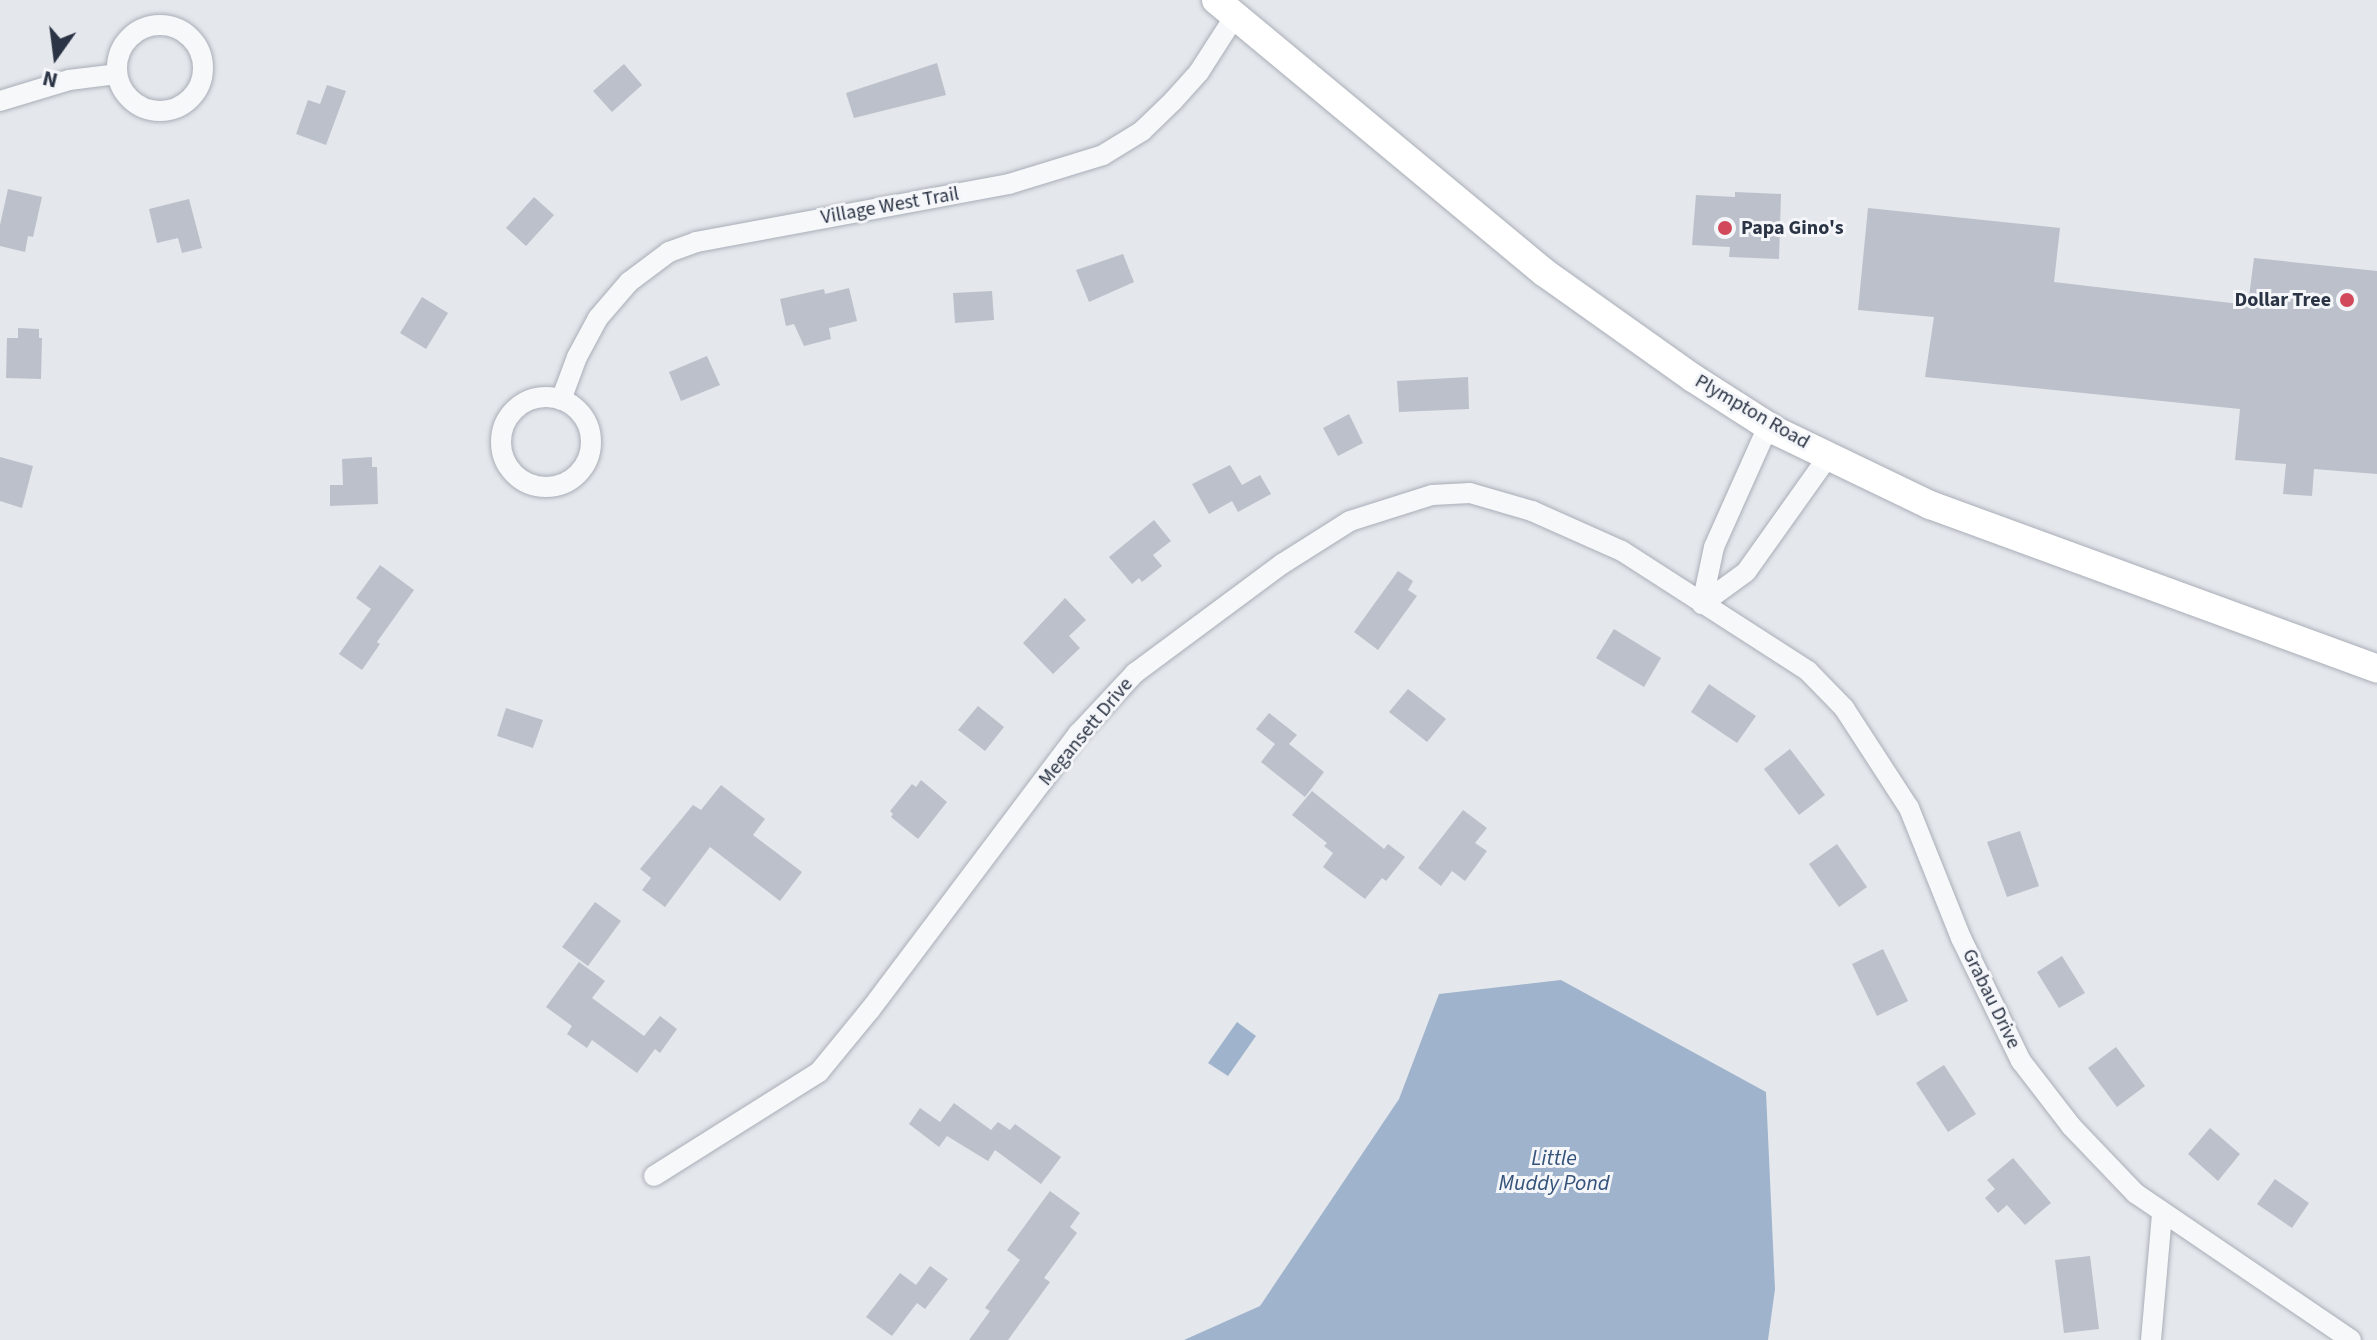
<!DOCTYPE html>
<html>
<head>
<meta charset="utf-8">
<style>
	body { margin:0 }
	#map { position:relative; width:2377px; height:1340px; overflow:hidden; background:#e4e7ec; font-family:"Source Sans 3",sans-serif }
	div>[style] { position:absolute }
	.water>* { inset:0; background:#9fb4cc }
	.building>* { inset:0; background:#bbc0ca }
	.roads { filter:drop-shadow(0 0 2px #a9aeb7) drop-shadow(0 0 2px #a9aeb7) }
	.street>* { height:20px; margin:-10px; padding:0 10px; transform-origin:10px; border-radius:10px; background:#f7f8fa }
	.street>.ring { margin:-10px; padding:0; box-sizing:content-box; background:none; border:20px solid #f7f8fa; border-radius:50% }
	.secondary>* { height:28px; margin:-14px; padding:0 14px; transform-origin:14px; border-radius:14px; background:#fff }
	.dots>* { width:22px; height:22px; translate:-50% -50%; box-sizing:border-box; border:4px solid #f4f6f9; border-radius:50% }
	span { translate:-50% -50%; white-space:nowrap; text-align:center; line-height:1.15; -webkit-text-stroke:6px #f4f6f9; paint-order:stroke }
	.street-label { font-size:20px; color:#2b3445 }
	.poi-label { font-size:20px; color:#2b3445; font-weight:700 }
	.left { translate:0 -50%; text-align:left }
	.right { translate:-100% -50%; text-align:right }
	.water-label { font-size:22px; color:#34527a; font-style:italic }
	.north { position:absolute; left:16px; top:16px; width:80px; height:80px; -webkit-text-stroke:6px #f4f6f9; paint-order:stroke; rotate:194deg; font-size:22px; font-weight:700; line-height:32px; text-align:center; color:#2b3445 }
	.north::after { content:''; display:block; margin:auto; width:28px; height:36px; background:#2b3445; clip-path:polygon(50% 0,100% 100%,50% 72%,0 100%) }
</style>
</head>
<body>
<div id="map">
	<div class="water">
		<i style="clip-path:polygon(1561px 980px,1766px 1092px,1775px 1289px,1768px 1340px,1184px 1340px,1260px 1306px,1399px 1099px,1439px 994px)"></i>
		<i style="clip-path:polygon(1237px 1022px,1256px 1036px,1228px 1076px,1208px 1063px)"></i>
	</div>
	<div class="building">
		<i style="clip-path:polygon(937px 63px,946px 95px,854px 118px,846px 93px)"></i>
		<i style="clip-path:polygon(624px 64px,642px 85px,612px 112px,593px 91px)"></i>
		<i style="clip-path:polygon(327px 85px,346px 91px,326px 145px,296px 134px,308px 100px,320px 104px)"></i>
		<i style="clip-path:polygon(8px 189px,42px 197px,33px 237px,28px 236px,25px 252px,0 246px,0 225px)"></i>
		<i style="clip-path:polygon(1735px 192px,1781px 194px,1779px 259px,1729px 257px,1730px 247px,1692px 245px,1696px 195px,1735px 197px)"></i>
		<i style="clip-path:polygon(534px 197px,554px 215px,526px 246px,506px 228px)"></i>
		<i style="clip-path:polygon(189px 199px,202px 248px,182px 253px,178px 238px,157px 243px,149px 209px)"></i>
		<i style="clip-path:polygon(1868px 208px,2060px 228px,2054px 282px,2248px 305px,2254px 258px,2377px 271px,2377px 474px,2314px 469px,2312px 496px,2283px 494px,2286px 464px,2235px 460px,2240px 409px,1925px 377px,1934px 317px,1858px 310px)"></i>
		<i style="clip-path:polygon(1123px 254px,1134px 282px,1089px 302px,1076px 270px)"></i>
		<i style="clip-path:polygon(849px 288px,857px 321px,829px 328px,831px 339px,804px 346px,794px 324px,786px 326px,780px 299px,824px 289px,825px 294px)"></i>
		<i style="clip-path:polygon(992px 291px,994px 320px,955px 323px,953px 293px)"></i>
		<i style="clip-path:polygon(422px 297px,448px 313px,426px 349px,400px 333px)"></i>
		<i style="clip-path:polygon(18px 328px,39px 329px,39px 338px,42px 338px,41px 379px,6px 378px,7px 338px,18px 338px)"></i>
		<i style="clip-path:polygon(707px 356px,720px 385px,681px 401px,669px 372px)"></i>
		<i style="clip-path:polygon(1468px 377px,1469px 409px,1399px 412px,1397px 381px)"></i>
		<i style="clip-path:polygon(1349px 414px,1363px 443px,1338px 456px,1323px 428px)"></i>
		<i style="clip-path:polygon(0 457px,33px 466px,22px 508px,0 501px)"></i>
		<i style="clip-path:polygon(372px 457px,372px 467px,377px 467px,378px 504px,330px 506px,330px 485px,343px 485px,342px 459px)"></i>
		<i style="clip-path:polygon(1230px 465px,1242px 485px,1260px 475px,1271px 494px,1238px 512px,1232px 501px,1209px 514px,1192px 484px)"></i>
		<i style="clip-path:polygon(1154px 520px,1171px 541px,1153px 555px,1162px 566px,1142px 582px,1139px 578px,1132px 584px,1109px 557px)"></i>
		<i style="clip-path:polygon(380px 565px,414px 590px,377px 642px,380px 644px,362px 670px,339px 654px,371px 609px,356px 598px)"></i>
		<i style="clip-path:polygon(1398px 571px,1413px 581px,1408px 590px,1417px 596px,1378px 650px,1354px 632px)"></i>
		<i style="clip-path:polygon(1065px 598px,1086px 620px,1069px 636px,1080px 648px,1053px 674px,1023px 643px)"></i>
		<i style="clip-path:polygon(1614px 629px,1661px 658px,1644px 687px,1596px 658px)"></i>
		<i style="clip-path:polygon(1709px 684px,1756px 716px,1737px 743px,1691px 712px)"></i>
		<i style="clip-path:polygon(1408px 689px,1446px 719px,1427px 742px,1389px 712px)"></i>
		<i style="clip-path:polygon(978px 706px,1004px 727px,985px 751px,958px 730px)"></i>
		<i style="clip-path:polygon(506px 708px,543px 720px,533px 748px,497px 736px)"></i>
		<i style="clip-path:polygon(1269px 713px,1297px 735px,1289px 744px,1324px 772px,1305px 797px,1261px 762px,1275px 744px,1256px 729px)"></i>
		<i style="clip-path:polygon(1790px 749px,1825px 795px,1799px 815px,1764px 769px)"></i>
		<i style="clip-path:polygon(921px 780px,947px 802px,918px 839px,891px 817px,893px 814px,890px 811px,912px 784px,916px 787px)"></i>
		<i style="clip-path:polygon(721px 785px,765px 819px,753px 835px,802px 872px,780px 901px,710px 847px,665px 907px,642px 890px,651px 878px,640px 869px,693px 805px,701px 810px)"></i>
		<i style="clip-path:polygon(1312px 791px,1384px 849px,1388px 844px,1405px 857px,1386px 881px,1382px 878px,1365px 899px,1323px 867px,1333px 853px,1324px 846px,1327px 843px,1292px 815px)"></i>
		<i style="clip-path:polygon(1463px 810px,1487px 828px,1475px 843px,1487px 851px,1465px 881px,1452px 871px,1441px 886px,1418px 868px)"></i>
		<i style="clip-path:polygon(2020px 831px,2039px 886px,2007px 897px,1987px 842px)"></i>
		<i style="clip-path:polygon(1837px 844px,1867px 887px,1839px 907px,1809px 864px)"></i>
		<i style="clip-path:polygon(595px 902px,621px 921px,588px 966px,562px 947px)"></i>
		<i style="clip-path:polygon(1883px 949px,1908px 1001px,1877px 1016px,1852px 964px)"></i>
		<i style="clip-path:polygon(2062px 956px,2085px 993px,2059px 1008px,2037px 972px)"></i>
		<i style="clip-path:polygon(579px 962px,605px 981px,592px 998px,644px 1036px,660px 1016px,677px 1029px,660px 1053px,655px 1049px,637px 1073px,592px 1040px,587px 1048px,567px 1034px,572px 1026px,546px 1007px)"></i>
		<i style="clip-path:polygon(2116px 1047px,2145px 1086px,2117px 1107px,2088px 1068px)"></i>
		<i style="clip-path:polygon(1944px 1065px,1976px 1114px,1948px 1132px,1916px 1083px)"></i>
		<i style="clip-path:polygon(954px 1103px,991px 1130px,998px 1122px,1010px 1130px,1015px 1124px,1061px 1157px,1041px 1184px,995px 1150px,988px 1161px,947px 1136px,939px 1147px,909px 1124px,920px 1108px,940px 1122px)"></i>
		<i style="clip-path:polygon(2210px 1128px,2240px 1154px,2218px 1181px,2188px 1154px)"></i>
		<i style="clip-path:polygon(2013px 1158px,2051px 1203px,2025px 1225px,2007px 1205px,1998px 1213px,1985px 1198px,1995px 1189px,1987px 1180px)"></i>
		<i style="clip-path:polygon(2275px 1179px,2309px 1203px,2292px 1228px,2257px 1204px)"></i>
		<i style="clip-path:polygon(1050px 1191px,1080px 1213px,1070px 1227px,1077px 1233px,1044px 1278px,1050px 1282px,1008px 1340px,969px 1340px,990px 1311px,985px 1308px,1020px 1260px,1007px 1250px)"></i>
		<i style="clip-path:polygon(2090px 1256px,2099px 1329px,2064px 1333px,2055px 1260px)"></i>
		<i style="clip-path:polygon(930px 1266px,948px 1279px,925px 1309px,917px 1303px,892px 1336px,866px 1317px,900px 1273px,916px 1285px)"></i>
	</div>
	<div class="roads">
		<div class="street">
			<i class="ring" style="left:117px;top:25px;width:66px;height:66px"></i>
			<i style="left:0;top:101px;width:72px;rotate:-16.9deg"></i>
			<i style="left:69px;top:80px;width:48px;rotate:-7.1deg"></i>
			<i class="ring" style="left:501px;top:397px;width:70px;height:70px"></i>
			<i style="left:561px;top:400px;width:46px;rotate:-69.6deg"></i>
			<i style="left:577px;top:357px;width:44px;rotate:-61.7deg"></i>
			<i style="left:598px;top:318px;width:48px;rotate:-49.3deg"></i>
			<i style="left:629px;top:282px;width:50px;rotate:-36.9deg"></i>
			<i style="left:669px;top:252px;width:29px;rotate:-20deg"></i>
			<i style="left:696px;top:242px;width:318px;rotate:-10.5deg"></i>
			<i style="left:1009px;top:184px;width:98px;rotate:-17.1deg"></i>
			<i style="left:1103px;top:155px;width:46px;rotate:-31.6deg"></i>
			<i style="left:1142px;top:131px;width:43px;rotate:-44.1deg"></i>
			<i style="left:1173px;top:101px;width:39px;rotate:-48deg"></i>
			<i style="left:1199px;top:72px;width:67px;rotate:-57.3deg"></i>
			<i style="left:1702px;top:604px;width:54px;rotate:-36deg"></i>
			<i style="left:1746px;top:572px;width:143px;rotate:-54.6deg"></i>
			<i style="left:1702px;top:604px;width:58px;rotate:-78.1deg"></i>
			<i style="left:1714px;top:547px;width:133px;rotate:-65.9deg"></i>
			<i style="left:654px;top:1176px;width:195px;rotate:-32.2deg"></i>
			<i style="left:819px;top:1072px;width:80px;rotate:-50.6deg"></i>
			<i style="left:870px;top:1010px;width:347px;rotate:-53deg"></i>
			<i style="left:1079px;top:733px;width:82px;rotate:-47deg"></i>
			<i style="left:1135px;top:673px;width:183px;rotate:-36.6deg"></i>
			<i style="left:1282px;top:564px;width:80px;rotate:-32.3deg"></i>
			<i style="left:1350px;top:521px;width:86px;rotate:-17.6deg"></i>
			<i style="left:1432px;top:495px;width:38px;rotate:-3deg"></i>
			<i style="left:1470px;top:493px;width:65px;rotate:16.2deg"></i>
			<i style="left:1532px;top:511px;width:98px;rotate:24deg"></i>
			<i style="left:1622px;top:551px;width:221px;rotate:32.8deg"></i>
			<i style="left:1808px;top:671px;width:52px;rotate:45.8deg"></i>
			<i style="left:1844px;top:708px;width:119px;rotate:57deg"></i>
			<i style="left:1909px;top:808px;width:140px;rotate:68.2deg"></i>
			<i style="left:1961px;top:938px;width:137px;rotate:64deg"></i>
			<i style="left:2021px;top:1061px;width:82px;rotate:52.4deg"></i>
			<i style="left:2071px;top:1126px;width:93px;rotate:46.3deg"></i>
			<i style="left:2135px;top:1193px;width:261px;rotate:34.2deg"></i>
			<i style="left:2151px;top:1340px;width:127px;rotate:-85deg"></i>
		</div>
		<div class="secondary">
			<i style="left:1216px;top:0;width:428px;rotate:39.7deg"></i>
			<i style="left:1545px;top:273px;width:181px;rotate:35.4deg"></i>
			<i style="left:1693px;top:378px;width:98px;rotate:32.6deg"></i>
			<i style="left:1776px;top:431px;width:171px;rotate:25.7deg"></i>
			<i style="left:1930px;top:505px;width:476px;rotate:20.1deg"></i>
		</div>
	</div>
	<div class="dots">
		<i style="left:1725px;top:228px;background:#d1495b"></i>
		<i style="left:2347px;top:300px;background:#d1495b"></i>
	</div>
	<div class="street-label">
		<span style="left:890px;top:206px;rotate:-10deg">Village West Trail</span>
		<span style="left:1752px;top:412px;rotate:30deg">Plympton Road</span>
		<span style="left:1086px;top:732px;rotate:-50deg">Megansett Drive</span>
		<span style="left:1991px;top:999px;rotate:64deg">Grabau Drive</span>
	</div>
	<div class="poi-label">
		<span class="left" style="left:1741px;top:228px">Papa Gino's</span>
		<span class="right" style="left:2331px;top:300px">Dollar Tree</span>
	</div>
	<div class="water-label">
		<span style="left:1554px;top:1171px">Little<br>Muddy Pond</span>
	</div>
	<div class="north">N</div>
</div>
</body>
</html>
